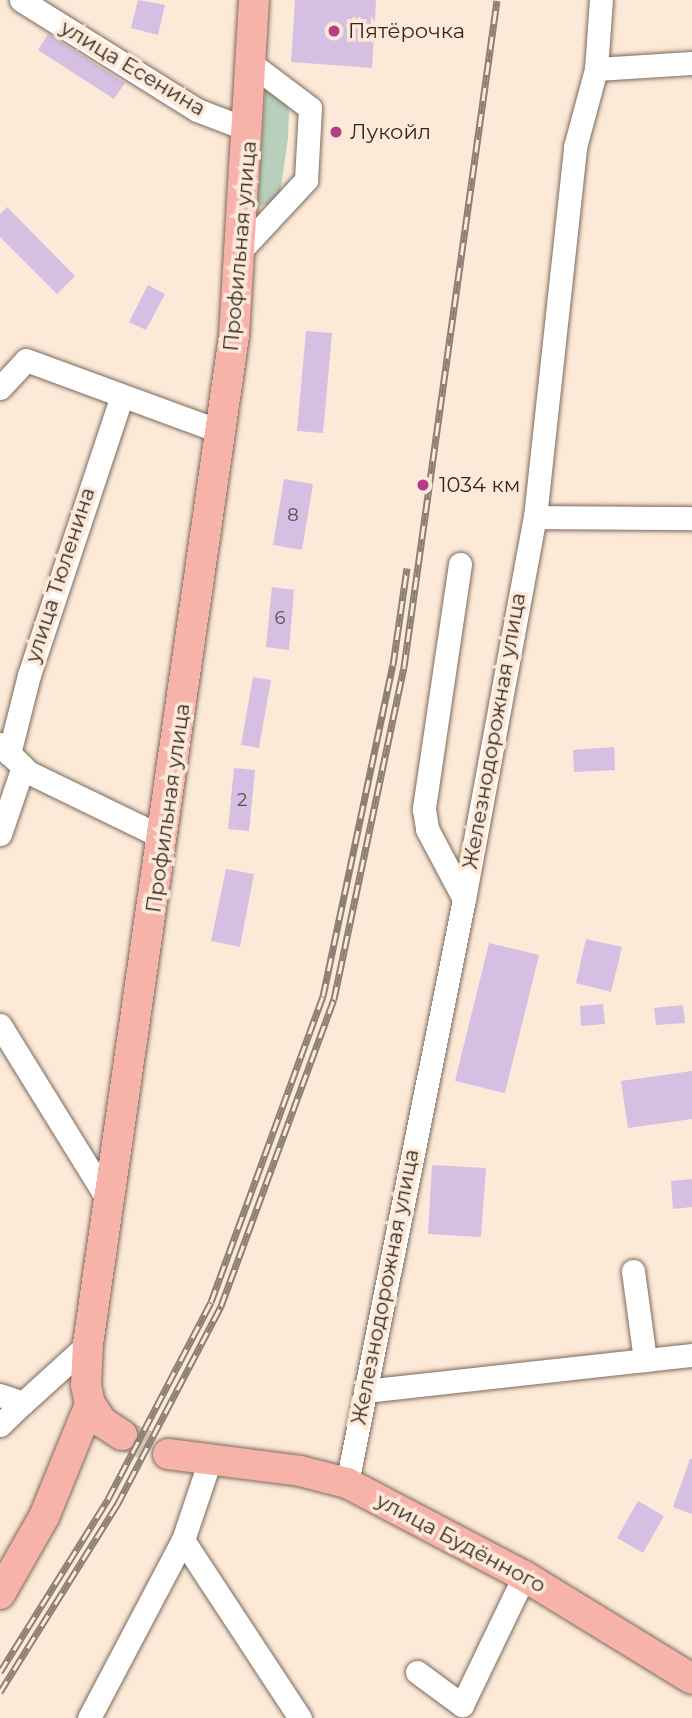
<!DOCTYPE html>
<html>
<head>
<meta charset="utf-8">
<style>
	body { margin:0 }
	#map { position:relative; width:692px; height:1718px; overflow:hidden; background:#fde9d8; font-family:Montserrat,sans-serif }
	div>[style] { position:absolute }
	.green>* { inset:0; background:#b8cfbb }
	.building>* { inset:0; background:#d5bfe2 }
	.major-tunnel>* { height:30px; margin-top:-15px; transform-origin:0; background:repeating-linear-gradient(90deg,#d4c3b4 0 30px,transparent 0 45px) }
	.roads { filter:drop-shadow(0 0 2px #7c6a5b) drop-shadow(0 0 2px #7c6a5b) }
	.minor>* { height:23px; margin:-11.5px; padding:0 11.5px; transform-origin:11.5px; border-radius:11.5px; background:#fff }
	.major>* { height:30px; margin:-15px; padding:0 15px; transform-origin:15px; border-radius:15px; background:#f7b3a9 }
	.rail>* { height:7px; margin-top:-3.5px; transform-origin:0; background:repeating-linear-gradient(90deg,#fde9d8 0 13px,#8c7f74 0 26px); box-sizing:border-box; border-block:2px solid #8c7f74 }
	.dots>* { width:19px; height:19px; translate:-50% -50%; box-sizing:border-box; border:4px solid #fde9d8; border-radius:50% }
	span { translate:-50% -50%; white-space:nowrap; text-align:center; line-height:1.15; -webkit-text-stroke:7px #fde9d8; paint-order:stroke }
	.number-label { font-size:18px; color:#594e52 }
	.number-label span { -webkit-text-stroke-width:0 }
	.poi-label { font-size:21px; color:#302922 }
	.left { translate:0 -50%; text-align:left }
	.street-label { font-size:21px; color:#302922 }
</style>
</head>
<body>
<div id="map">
	<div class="green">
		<i style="clip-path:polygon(266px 83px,280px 91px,289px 110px,288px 138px,279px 201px,257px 207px)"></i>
	</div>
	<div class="building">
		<i style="clip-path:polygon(138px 0,165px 5px,158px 35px,131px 28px)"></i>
		<i style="clip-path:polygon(295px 0,376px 0,372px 68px,291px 62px)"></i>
		<i style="clip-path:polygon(48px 34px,125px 83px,114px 99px,38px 50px)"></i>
		<i style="clip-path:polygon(7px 207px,75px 276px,57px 294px,0 237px,0 214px)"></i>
		<i style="clip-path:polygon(148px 285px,165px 294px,146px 330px,129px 322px)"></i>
		<i style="clip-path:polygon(306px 331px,332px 333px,323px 433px,297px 431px)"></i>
		<i style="clip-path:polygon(284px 479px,313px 484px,302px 550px,273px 545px)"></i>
		<i style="clip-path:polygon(272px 587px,294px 590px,289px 650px,266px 647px)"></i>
		<i style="clip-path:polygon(253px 677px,271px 680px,259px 748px,241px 745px)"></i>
		<i style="clip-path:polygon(614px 747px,615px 770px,574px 772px,573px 750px)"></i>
		<i style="clip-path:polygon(234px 768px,255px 770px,249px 831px,228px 829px)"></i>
		<i style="clip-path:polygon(226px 869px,254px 874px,240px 947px,211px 941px)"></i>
		<i style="clip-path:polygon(586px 939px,622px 947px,611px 992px,576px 983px)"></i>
		<i style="clip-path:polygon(489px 943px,539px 955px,505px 1093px,455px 1081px)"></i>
		<i style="clip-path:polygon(603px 1004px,605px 1024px,581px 1026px,580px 1006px)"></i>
		<i style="clip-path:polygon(683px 1005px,685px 1023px,656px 1025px,654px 1008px)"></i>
		<i style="clip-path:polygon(692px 1071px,692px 1119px,628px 1128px,621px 1081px)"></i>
		<i style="clip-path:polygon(432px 1165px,486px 1168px,481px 1237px,428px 1234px)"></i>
		<i style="clip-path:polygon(692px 1179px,692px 1207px,673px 1209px,671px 1181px)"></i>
		<i style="clip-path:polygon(690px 1459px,692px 1459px,692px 1514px,673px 1507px)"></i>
		<i style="clip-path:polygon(638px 1501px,664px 1516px,643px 1553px,617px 1538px)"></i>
	</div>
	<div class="major-tunnel">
		<i style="left:122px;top:1435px;width:50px;rotate:22.4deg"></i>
	</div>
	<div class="roads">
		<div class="minor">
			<i style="left:21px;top:0;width:208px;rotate:32deg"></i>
			<i style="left:197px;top:110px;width:56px;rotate:21deg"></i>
			<i style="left:596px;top:69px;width:96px;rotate:-3.6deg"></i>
			<i style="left:241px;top:250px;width:96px;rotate:-47.1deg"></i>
			<i style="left:306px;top:180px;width:72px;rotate:-86.8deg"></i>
			<i style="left:310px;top:108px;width:76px;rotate:-143deg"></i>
			<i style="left:0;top:388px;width:38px;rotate:-47deg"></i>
			<i style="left:26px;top:360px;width:209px;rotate:20.2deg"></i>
			<i style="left:535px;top:517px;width:157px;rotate:0.4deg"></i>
			<i style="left:460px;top:564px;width:248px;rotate:98.4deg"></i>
			<i style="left:424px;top:809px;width:20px;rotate:81deg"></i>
			<i style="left:427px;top:829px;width:79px;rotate:62.1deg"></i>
			<i style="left:0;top:744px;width:40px;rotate:45deg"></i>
			<i style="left:28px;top:772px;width:151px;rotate:25.9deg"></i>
			<i style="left:9px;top:754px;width:81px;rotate:-75.8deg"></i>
			<i style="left:29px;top:675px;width:291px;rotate:-71.6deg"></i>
			<i style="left:0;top:834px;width:71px;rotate:-71.1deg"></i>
			<i style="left:0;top:1025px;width:206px;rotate:58.3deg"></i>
			<i style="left:633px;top:1271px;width:90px;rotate:82.3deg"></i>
			<i style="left:365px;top:1391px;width:329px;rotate:-6.3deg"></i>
			<i style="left:0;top:1395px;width:24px;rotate:19deg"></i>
			<i style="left:23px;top:1403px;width:88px;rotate:-42.2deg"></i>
			<i style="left:0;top:1425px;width:32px;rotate:-44deg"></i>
			<i style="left:347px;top:1483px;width:596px;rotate:-78.67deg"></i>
			<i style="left:464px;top:899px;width:389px;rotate:-79.5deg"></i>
			<i style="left:535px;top:517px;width:372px;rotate:-83.8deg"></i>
			<i style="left:575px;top:147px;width:81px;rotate:-74.9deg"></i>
			<i style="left:596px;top:69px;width:69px;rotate:-85.9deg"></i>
			<i style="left:183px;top:1540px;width:213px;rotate:56.7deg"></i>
			<i style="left:417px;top:1672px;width:56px;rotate:36.3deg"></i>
			<i style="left:462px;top:1705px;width:143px;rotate:-64.3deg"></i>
			<i style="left:89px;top:1718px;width:201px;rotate:-62.2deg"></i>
			<i style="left:183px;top:1540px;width:84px;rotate:-71.4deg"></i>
		</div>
		<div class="major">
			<i style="left:90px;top:1404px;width:22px;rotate:56deg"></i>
			<i style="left:102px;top:1422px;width:24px;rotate:33deg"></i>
			<i style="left:168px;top:1454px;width:133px;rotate:7.3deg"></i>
			<i style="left:300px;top:1471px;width:49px;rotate:14.3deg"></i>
			<i style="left:347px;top:1483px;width:200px;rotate:27.7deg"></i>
			<i style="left:524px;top:1576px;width:197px;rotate:31.5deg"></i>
			<i style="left:0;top:1594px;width:89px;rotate:-60.3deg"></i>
			<i style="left:44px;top:1517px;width:122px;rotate:-67.8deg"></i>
			<i style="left:90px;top:1404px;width:19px;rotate:-102deg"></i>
			<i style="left:86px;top:1385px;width:41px;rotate:-87.2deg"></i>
			<i style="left:88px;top:1344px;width:1019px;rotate:-81.76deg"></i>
			<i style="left:234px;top:336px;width:337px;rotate:-86.6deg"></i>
		</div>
	</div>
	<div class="rail">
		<i style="left:0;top:1672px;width:204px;rotate:-58deg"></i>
		<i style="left:108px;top:1499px;width:222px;rotate:-62.4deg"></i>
		<i style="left:211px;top:1302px;width:326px;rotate:-69.9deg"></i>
		<i style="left:323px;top:996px;width:338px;rotate:-78.1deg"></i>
		<i style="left:393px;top:665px;width:98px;rotate:-81.8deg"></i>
		<i style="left:0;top:1692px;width:221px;rotate:-58deg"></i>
		<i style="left:117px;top:1505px;width:225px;rotate:-62.4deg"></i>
		<i style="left:221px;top:1306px;width:327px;rotate:-69.8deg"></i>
		<i style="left:334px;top:999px;width:339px;rotate:-78.1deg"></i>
		<i style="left:404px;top:667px;width:673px;rotate:-82.06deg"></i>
	</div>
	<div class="dots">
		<i style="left:334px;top:31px;background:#b93a86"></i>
		<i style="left:336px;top:132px;background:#b93a86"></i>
		<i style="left:423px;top:485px;background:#b93a86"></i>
	</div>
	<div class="number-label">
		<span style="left:293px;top:515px">8</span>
		<span style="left:280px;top:618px">6</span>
		<span style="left:242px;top:800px">2</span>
	</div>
	<div class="poi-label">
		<span class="left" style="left:348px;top:31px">Пятёрочка</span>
		<span class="left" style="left:350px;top:132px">Лукойл</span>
		<span class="left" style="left:439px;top:485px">1034 км</span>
	</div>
	<div class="street-label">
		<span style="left:133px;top:68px;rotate:31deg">улица Есенина</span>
		<span style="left:240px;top:246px;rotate:-85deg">Профильная улица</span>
		<span style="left:60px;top:575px;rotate:-72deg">улица Тюленина</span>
		<span style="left:494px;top:731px;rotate:-80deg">Железнодорожная улица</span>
		<span style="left:168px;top:808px;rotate:-82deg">Профильная улица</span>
		<span style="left:385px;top:1287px;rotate:-79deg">Железнодорожная улица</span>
		<span style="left:461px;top:1543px;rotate:28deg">улица Будённого</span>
	</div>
</div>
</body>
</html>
